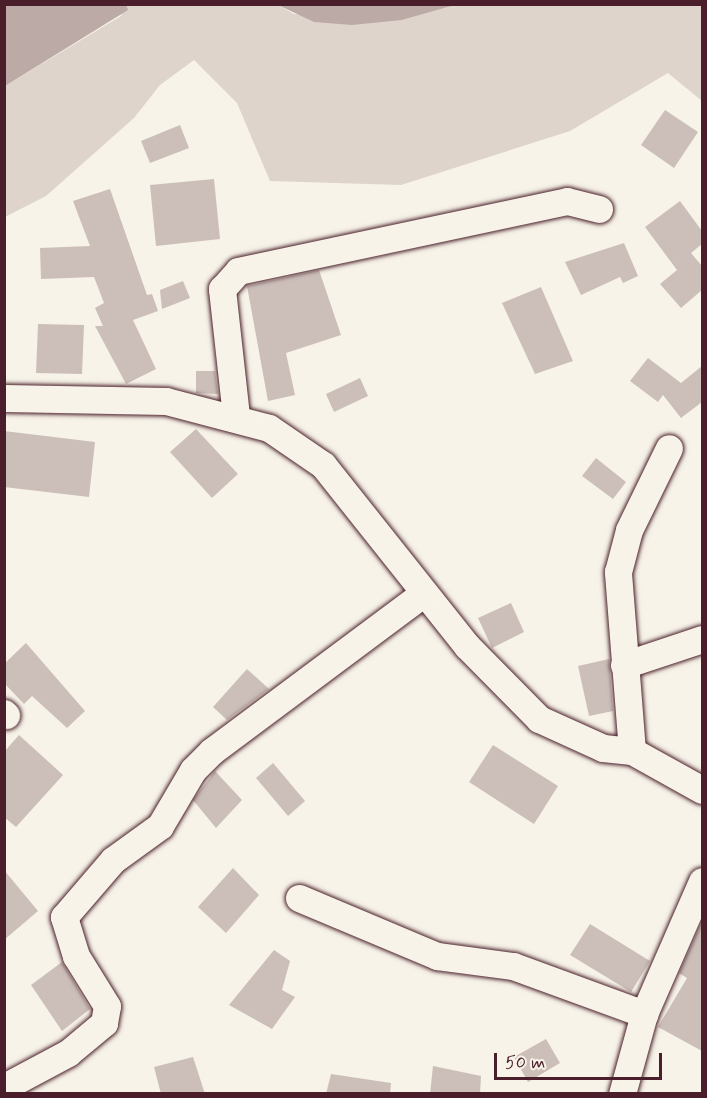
<!DOCTYPE html>
<html>
<head>
<meta charset="utf-8">
<style>
	body { margin:0 }
	#map { position:relative; width:707px; height:1098px; overflow:hidden; background:#f7f3e8; font-family:Mynerve,sans-serif }
	div>[style] { position:absolute }
	.green>* { inset:0; background:#ded4cc }
	.water>* { inset:0; background:#bcaaa7 }
	.building>* { inset:0; background:#ccbfb9 }
	.roads { filter:drop-shadow(0 0 2px #4a1f2b) drop-shadow(0 0 2px #4a1f2b) }
	.minor>* { height:27px; margin:-13.5px; padding:0 13.5px; transform-origin:13.5px; border-radius:13.5px; background:#f7f3e8 }
	span { translate:-50% -50%; white-space:nowrap; text-align:center; line-height:1.15; -webkit-text-stroke:4.5px #f7f3e8; paint-order:stroke }
	.frame { position:absolute; inset:0; border:6px solid #4a1f2b; pointer-events:none }
	.scale { position:absolute; left:494px; top:1053px; width:168px; height:27px; box-sizing:border-box; border:3px solid #4a1f2b; border-top:0; padding-left:8px; font-size:18px; line-height:21px; white-space:nowrap; color:#4a1f2b; -webkit-text-stroke:4px #f7f3e8; paint-order:stroke }
</style>
</head>
<body>
<div id="map">
	<div class="green">
		<i style="clip-path:polygon(126px 5px,278px 5px,294px 14px,402px 20px,455px 5px,702px 5px,702px 101px,668px 73px,570px 131px,401px 185px,270px 181px,237px 103px,194px 60px,160px 85px,134px 118px,46px 196px,5px 217px,5px 86px,121px 16px)"></i>
	</div>
	<div class="water">
		<i style="clip-path:polygon(5px 4px,126px 4px,128px 10px,5px 86px)"></i>
		<i style="clip-path:polygon(278px 5px,455px 5px,402px 20px,352px 25px,314px 22px)"></i>
	</div>
	<div class="building">
		<i style="clip-path:polygon(665px 110px,698px 132px,674px 168px,641px 145px)"></i>
		<i style="clip-path:polygon(180px 125px,189px 148px,150px 163px,141px 141px)"></i>
		<i style="clip-path:polygon(214px 179px,220px 239px,156px 246px,150px 185px)"></i>
		<i style="clip-path:polygon(110px 189px,147px 295px,152px 294px,158px 311px,133px 320px,156px 369px,126px 384px,95px 326px,103px 326px,95px 308px,104px 303px,94px 277px,41px 279px,40px 248px,90px 246px,73px 201px)"></i>
		<i style="clip-path:polygon(680px 201px,702px 231px,702px 244px,691px 253px,702px 266px,702px 290px,681px 308px,660px 284px,677px 270px,645px 227px)"></i>
		<i style="clip-path:polygon(624px 243px,638px 276px,623px 283px,620px 277px,581px 295px,565px 262px)"></i>
		<i style="clip-path:polygon(319px 270px,341px 335px,286px 353px,295px 395px,268px 401px,247px 286px)"></i>
		<i style="clip-path:polygon(183px 281px,190px 298px,162px 309px,160px 290px)"></i>
		<i style="clip-path:polygon(541px 287px,573px 361px,535px 374px,502px 303px)"></i>
		<i style="clip-path:polygon(38px 324px,84px 325px,82px 374px,36px 373px)"></i>
		<i style="clip-path:polygon(648px 358px,681px 383px,702px 366px,702px 402px,681px 418px,663px 395px,658px 402px,630px 381px)"></i>
		<i style="clip-path:polygon(196px 371px,215px 371px,218px 394px,196px 393px)"></i>
		<i style="clip-path:polygon(360px 378px,368px 396px,334px 412px,326px 394px)"></i>
		<i style="clip-path:polygon(196px 429px,238px 474px,212px 498px,170px 452px)"></i>
		<i style="clip-path:polygon(4px 431px,95px 442px,89px 497px,4px 487px)"></i>
		<i style="clip-path:polygon(596px 458px,626px 482px,613px 499px,582px 476px)"></i>
		<i style="clip-path:polygon(511px 603px,524px 632px,492px 648px,478px 618px)"></i>
		<i style="clip-path:polygon(26px 643px,85px 711px,67px 728px,32px 696px,24px 704px,4px 683px,4px 664px)"></i>
		<i style="clip-path:polygon(609px 659px,613px 711px,589px 716px,578px 666px)"></i>
		<i style="clip-path:polygon(247px 669px,269px 689px,227px 720px,213px 707px)"></i>
		<i style="clip-path:polygon(19px 735px,63px 775px,16px 827px,4px 817px,4px 752px)"></i>
		<i style="clip-path:polygon(493px 745px,558px 786px,534px 824px,469px 782px)"></i>
		<i style="clip-path:polygon(273px 763px,305px 801px,288px 816px,256px 778px)"></i>
		<i style="clip-path:polygon(215px 771px,242px 800px,216px 828px,193px 800px)"></i>
		<i style="clip-path:polygon(233px 868px,259px 895px,226px 933px,198px 907px)"></i>
		<i style="clip-path:polygon(4px 870px,38px 911px,4px 940px)"></i>
		<i style="clip-path:polygon(702px 921px,702px 1051px,658px 1027px,687px 978px,679px 973px)"></i>
		<i style="clip-path:polygon(590px 924px,650px 961px,631px 992px,570px 955px)"></i>
		<i style="clip-path:polygon(274px 950px,290px 961px,282px 990px,295px 997px,272px 1029px,229px 1005px)"></i>
		<i style="clip-path:polygon(62px 962px,90px 1009px,62px 1031px,31px 985px)"></i>
		<i style="clip-path:polygon(546px 1039px,560px 1063px,528px 1082px,514px 1057px)"></i>
		<i style="clip-path:polygon(193px 1057px,205px 1094px,161px 1094px,154px 1067px)"></i>
		<i style="clip-path:polygon(433px 1066px,481px 1076px,480px 1094px,430px 1094px)"></i>
		<i style="clip-path:polygon(331px 1074px,391px 1083px,390px 1094px,326px 1094px)"></i>
	</div>
	<div class="roads">
		<div class="minor">
			<i style="left:4px;top:398px;width:162px;rotate:1.1deg"></i>
			<i style="left:166px;top:401px;width:106px;rotate:14.7deg"></i>
			<i style="left:269px;top:428px;width:65px;rotate:34.4deg"></i>
			<i style="left:323px;top:465px;width:231px;rotate:51.5deg"></i>
			<i style="left:467px;top:646px;width:103px;rotate:45.4deg"></i>
			<i style="left:539px;top:719px;width:70px;rotate:24.4deg"></i>
			<i style="left:603px;top:748px;width:29px;rotate:6deg"></i>
			<i style="left:632px;top:751px;width:80px;rotate:29.1deg"></i>
			<i style="left:236px;top:416px;width:128px;rotate:-96.3deg"></i>
			<i style="left:222px;top:289px;width:24px;rotate:-48deg"></i>
			<i style="left:238px;top:271px;width:336px;rotate:-12deg"></i>
			<i style="left:567px;top:201px;width:33px;rotate:14deg"></i>
			<i style="left:624px;top:665px;width:82px;rotate:-18.4deg"></i>
			<i style="left:4px;top:713px;width:3px;rotate:45deg"></i>
			<i style="left:632px;top:751px;width:180px;rotate:-94.5deg"></i>
			<i style="left:618px;top:572px;width:43px;rotate:-75.3deg"></i>
			<i style="left:629px;top:530px;width:91px;rotate:-64deg"></i>
			<i style="left:299px;top:898px;width:150px;rotate:22.8deg"></i>
			<i style="left:437px;top:956px;width:77px;rotate:7.5deg"></i>
			<i style="left:513px;top:966px;width:140px;rotate:20.1deg"></i>
			<i style="left:7px;top:1094px;width:9px;rotate:-84deg"></i>
			<i style="left:8px;top:1085px;width:68px;rotate:-28.1deg"></i>
			<i style="left:68px;top:1053px;width:47px;rotate:-39.8deg"></i>
			<i style="left:104px;top:1023px;width:17px;rotate:-80deg"></i>
			<i style="left:107px;top:1006px;width:59px;rotate:-121.8deg"></i>
			<i style="left:76px;top:956px;width:41px;rotate:-107.1deg"></i>
			<i style="left:64px;top:917px;width:75px;rotate:-49.3deg"></i>
			<i style="left:113px;top:860px;width:58px;rotate:-35.9deg"></i>
			<i style="left:160px;top:826px;width:65px;rotate:-59.5deg"></i>
			<i style="left:193px;top:770px;width:27px;rotate:-45deg"></i>
			<i style="left:212px;top:751px;width:264px;rotate:-36.7deg"></i>
			<i style="left:622px;top:1094px;width:83px;rotate:-74.6deg"></i>
			<i style="left:644px;top:1014px;width:145px;rotate:-66.4deg"></i>
		</div>
	</div>
	<div class="frame"></div>
	<div class="scale">50 m</div>
</div>
</body>
</html>
